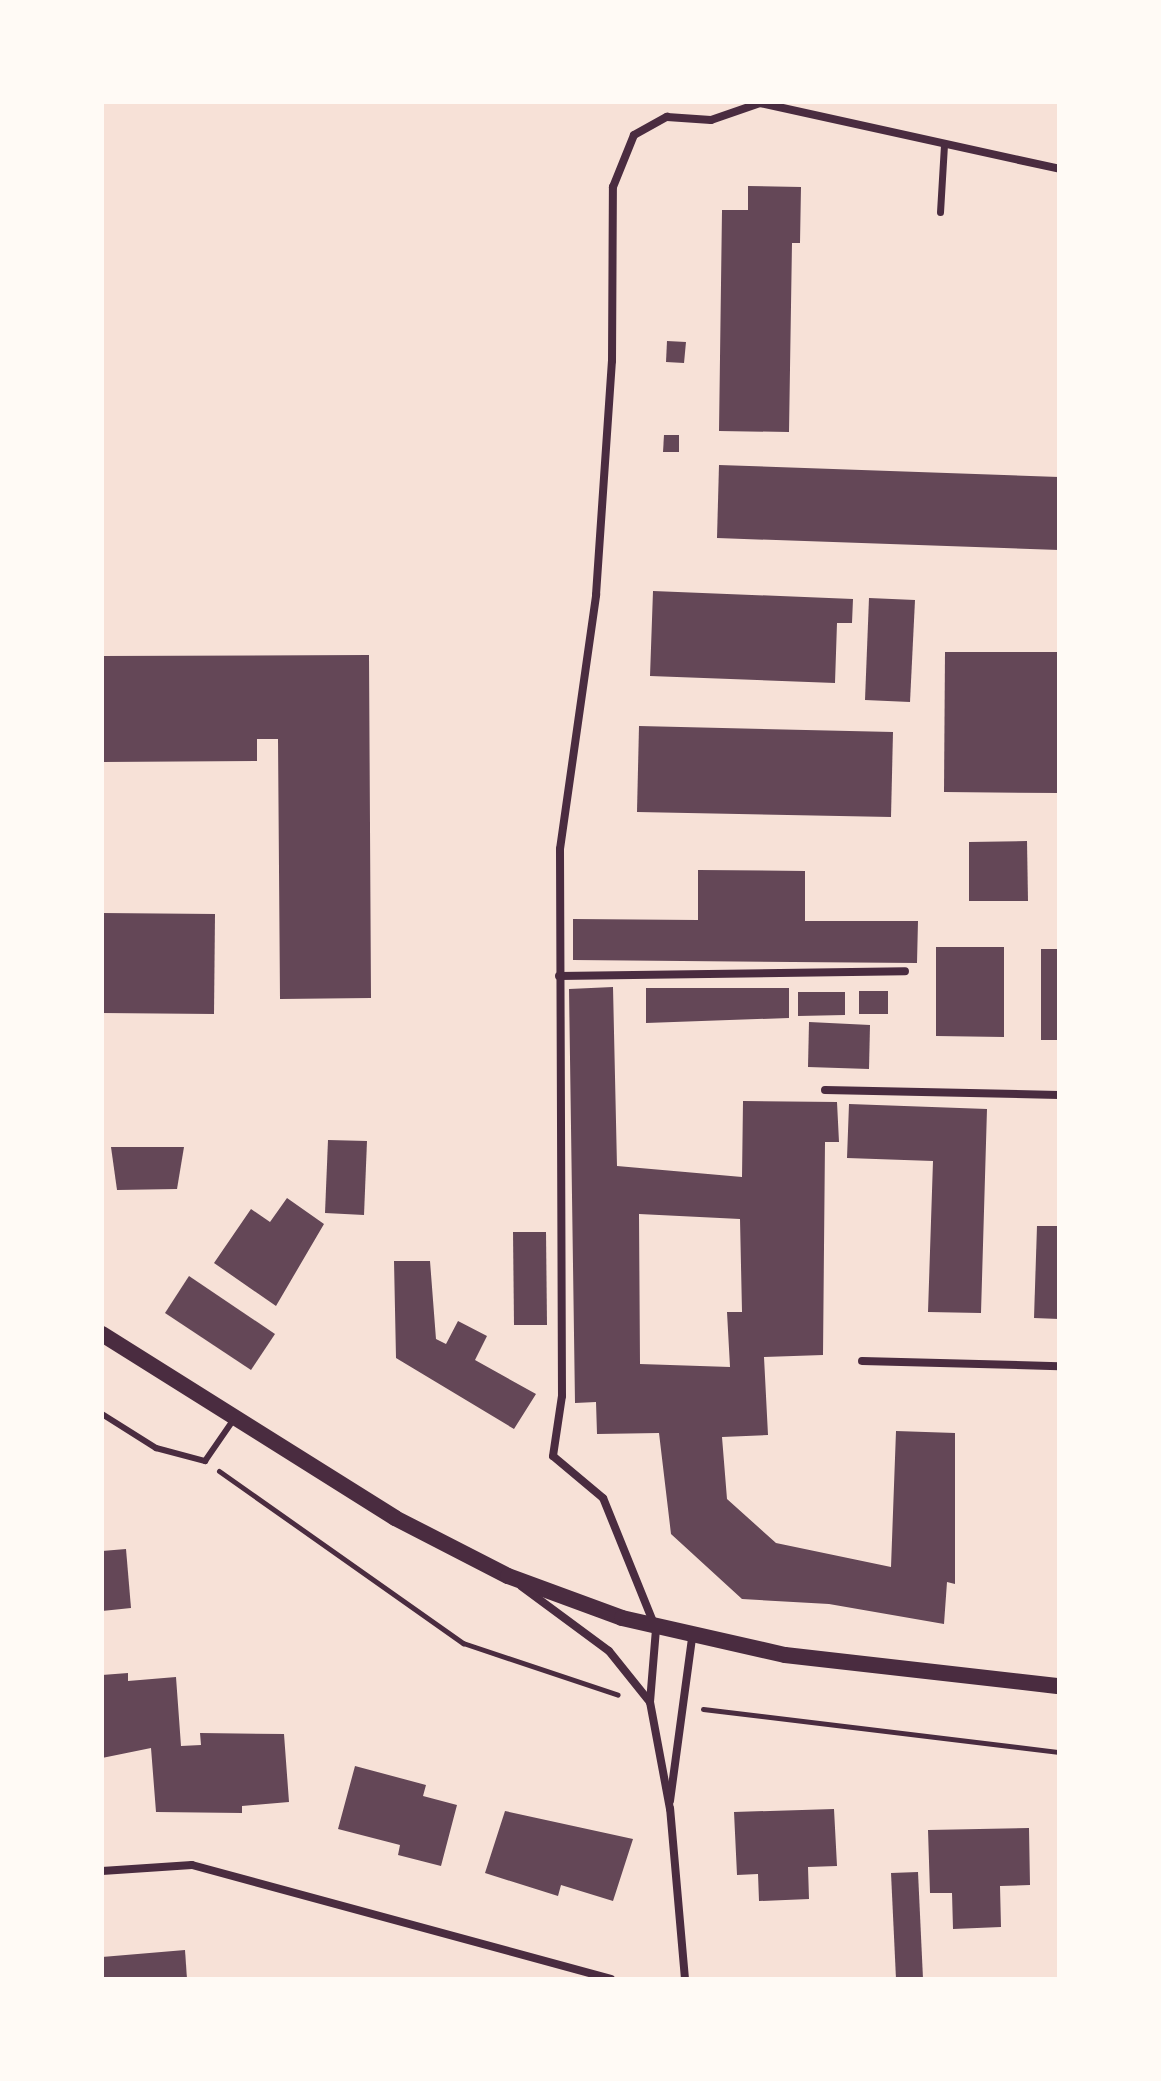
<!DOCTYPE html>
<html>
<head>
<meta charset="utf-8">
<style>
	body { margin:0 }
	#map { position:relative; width:1161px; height:2081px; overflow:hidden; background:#f7e1d7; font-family:"Noto Sans",sans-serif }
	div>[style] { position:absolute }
	.building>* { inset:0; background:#644757 }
	.path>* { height:5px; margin:-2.5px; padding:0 2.5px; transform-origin:2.5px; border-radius:2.5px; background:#4a2c40 }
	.service>* { height:6px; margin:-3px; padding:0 3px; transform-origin:3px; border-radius:3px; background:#4a2c40 }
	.pedestrian>* { height:7px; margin:-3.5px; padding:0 3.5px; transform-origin:3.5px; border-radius:3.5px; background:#4a2c40 }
	.minor>* { height:8px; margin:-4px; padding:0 4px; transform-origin:4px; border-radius:4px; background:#4a2c40 }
	.secondary>* { height:16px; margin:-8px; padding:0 8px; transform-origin:8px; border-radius:8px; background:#4a2c40 }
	span { translate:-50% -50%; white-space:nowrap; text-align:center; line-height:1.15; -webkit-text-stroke:8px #fffaf5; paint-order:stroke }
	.frame { position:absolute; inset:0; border:104px solid #fffaf5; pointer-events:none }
</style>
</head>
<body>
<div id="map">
	<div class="building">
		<i style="clip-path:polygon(748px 186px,801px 187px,800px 243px,792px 243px,789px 432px,719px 431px,722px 210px,748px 210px)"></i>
		<i style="clip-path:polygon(667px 341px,686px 342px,684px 363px,666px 362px)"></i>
		<i style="clip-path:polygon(664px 435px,679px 435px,679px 452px,663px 452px)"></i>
		<i style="clip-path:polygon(719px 465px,1059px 477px,1059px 550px,717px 538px)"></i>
		<i style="clip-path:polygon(653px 591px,853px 599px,852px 623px,837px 623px,835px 683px,650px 676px)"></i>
		<i style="clip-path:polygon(869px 598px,915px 600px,910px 702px,865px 700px)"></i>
		<i style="clip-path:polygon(945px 652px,1059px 652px,1059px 793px,944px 792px)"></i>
		<i style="clip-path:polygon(369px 655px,371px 998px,280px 999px,278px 739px,257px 739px,257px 761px,102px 762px,102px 656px)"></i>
		<i style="clip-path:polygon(639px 726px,893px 732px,891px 817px,637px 812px)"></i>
		<i style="clip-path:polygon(1027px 841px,1028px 901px,969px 901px,969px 842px)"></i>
		<i style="clip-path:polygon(698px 870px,805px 871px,805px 921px,918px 921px,917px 963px,573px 960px,573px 919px,698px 920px)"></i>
		<i style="clip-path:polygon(102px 913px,215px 914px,214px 1014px,102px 1013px)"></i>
		<i style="clip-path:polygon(936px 947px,1004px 947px,1004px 1037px,936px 1036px)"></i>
		<i style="clip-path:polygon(1041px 949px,1059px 949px,1059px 1040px,1041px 1040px)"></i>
		<i style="clip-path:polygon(evenodd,613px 987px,617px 1166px,742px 1177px,743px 1101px,837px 1102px,839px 1142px,825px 1142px,823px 1355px,764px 1357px,768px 1435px,722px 1437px,727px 1499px,776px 1543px,891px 1567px,896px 1431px,955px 1433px,955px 1584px,947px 1582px,944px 1624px,829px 1604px,742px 1599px,671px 1534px,659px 1433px,597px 1434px,596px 1402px,575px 1403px,569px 989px,613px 987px,639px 1214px,740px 1219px,742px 1312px,727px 1312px,730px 1367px,640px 1364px,639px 1214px)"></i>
		<i style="clip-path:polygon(646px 988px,789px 988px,789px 1018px,646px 1023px)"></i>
		<i style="clip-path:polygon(859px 991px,888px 991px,888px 1014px,859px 1014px)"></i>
		<i style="clip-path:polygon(798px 992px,845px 992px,845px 1015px,798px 1016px)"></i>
		<i style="clip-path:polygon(809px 1022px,870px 1025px,869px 1069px,808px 1067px)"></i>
		<i style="clip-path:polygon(849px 1104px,987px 1109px,981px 1313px,928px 1312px,933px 1161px,847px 1158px)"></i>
		<i style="clip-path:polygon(328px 1140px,367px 1141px,364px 1215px,325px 1213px)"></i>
		<i style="clip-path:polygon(111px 1147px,184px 1147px,177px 1189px,117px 1190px)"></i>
		<i style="clip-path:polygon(287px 1198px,324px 1224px,276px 1306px,214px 1263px,251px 1209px,270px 1222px)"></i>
		<i style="clip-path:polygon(1037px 1226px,1059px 1226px,1059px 1319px,1034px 1318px)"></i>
		<i style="clip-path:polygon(513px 1232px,546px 1232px,547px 1325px,514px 1325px)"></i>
		<i style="clip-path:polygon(394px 1261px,430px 1261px,436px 1339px,446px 1344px,458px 1321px,487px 1336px,475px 1360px,536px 1394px,514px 1429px,396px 1358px)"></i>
		<i style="clip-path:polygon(189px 1276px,275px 1334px,251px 1370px,165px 1313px)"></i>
		<i style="clip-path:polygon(126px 1549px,131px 1608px,102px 1611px,102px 1551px)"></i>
		<i style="clip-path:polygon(128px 1673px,128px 1681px,176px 1677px,181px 1746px,201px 1745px,200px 1733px,284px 1734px,289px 1802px,242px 1806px,242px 1813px,156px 1812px,151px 1748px,102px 1758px,102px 1675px)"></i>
		<i style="clip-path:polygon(355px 1766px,426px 1785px,423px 1796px,457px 1805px,441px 1866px,398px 1855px,400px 1845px,338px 1829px)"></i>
		<i style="clip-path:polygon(834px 1809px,837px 1866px,808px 1867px,809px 1899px,759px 1901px,758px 1874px,737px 1875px,734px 1812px)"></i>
		<i style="clip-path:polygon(505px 1811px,633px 1839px,613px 1901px,561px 1885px,558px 1896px,485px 1873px)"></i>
		<i style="clip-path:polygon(1029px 1828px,1030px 1885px,1000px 1886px,1001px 1927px,953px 1929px,952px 1893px,930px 1893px,928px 1830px)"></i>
		<i style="clip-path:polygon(918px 1872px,923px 1979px,896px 1979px,891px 1873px)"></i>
		<i style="clip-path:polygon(185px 1950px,187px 1979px,102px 1979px,102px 1957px)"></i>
	</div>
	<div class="path">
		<i style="left:219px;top:1471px;width:299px;rotate:35.2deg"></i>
		<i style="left:463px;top:1643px;width:163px;rotate:18.5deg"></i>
		<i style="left:703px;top:1709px;width:359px;rotate:6.9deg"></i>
	</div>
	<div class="service">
		<i style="left:102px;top:1414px;width:64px;rotate:32.2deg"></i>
		<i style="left:156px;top:1448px;width:51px;rotate:14.9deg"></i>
		<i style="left:205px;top:1461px;width:51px;rotate:-55.4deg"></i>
	</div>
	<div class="pedestrian">
		<i style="left:940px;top:212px;width:68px;rotate:-86.6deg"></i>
	</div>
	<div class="minor">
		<i style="left:559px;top:976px;width:346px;rotate:-0.8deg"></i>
		<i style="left:825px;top:1090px;width:234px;rotate:1.2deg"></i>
		<i style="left:862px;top:1361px;width:197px;rotate:1.5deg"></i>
		<i style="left:521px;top:1586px;width:109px;rotate:36.5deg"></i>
		<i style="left:609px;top:1651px;width:65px;rotate:51.2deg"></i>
		<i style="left:670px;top:1801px;width:164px;rotate:-82.3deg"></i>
		<i style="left:102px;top:1871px;width:90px;rotate:-3.8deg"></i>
		<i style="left:192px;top:1865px;width:434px;rotate:15.2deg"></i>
		<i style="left:685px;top:1979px;width:171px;rotate:-95deg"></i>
		<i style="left:670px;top:1809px;width:109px;rotate:-100.6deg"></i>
		<i style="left:650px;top:1702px;width:73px;rotate:-85.3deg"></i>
		<i style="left:656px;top:1629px;width:141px;rotate:-112deg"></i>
		<i style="left:603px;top:1498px;width:65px;rotate:-140deg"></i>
		<i style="left:553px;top:1456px;width:61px;rotate:-81.5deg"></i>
		<i style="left:562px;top:1396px;width:547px;rotate:-90.21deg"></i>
		<i style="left:560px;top:849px;width:257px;rotate:-81.9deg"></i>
		<i style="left:596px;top:595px;width:235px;rotate:-86.1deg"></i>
		<i style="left:612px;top:361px;width:174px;rotate:-89.7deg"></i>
		<i style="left:613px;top:187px;width:56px;rotate:-68deg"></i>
		<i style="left:634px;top:135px;width:38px;rotate:-29deg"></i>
		<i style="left:667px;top:117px;width:44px;rotate:3.9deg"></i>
		<i style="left:711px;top:120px;width:52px;rotate:-19.1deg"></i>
		<i style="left:760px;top:103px;width:306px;rotate:12.4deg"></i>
	</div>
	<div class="secondary">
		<i style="left:102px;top:1334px;width:346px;rotate:32.1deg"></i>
		<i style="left:395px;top:1518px;width:127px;rotate:27.2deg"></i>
		<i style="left:508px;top:1576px;width:121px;rotate:20.2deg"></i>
		<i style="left:622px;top:1618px;width:167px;rotate:12.8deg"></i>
		<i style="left:785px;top:1655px;width:276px;rotate:6.5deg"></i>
	</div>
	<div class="frame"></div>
</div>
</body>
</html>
